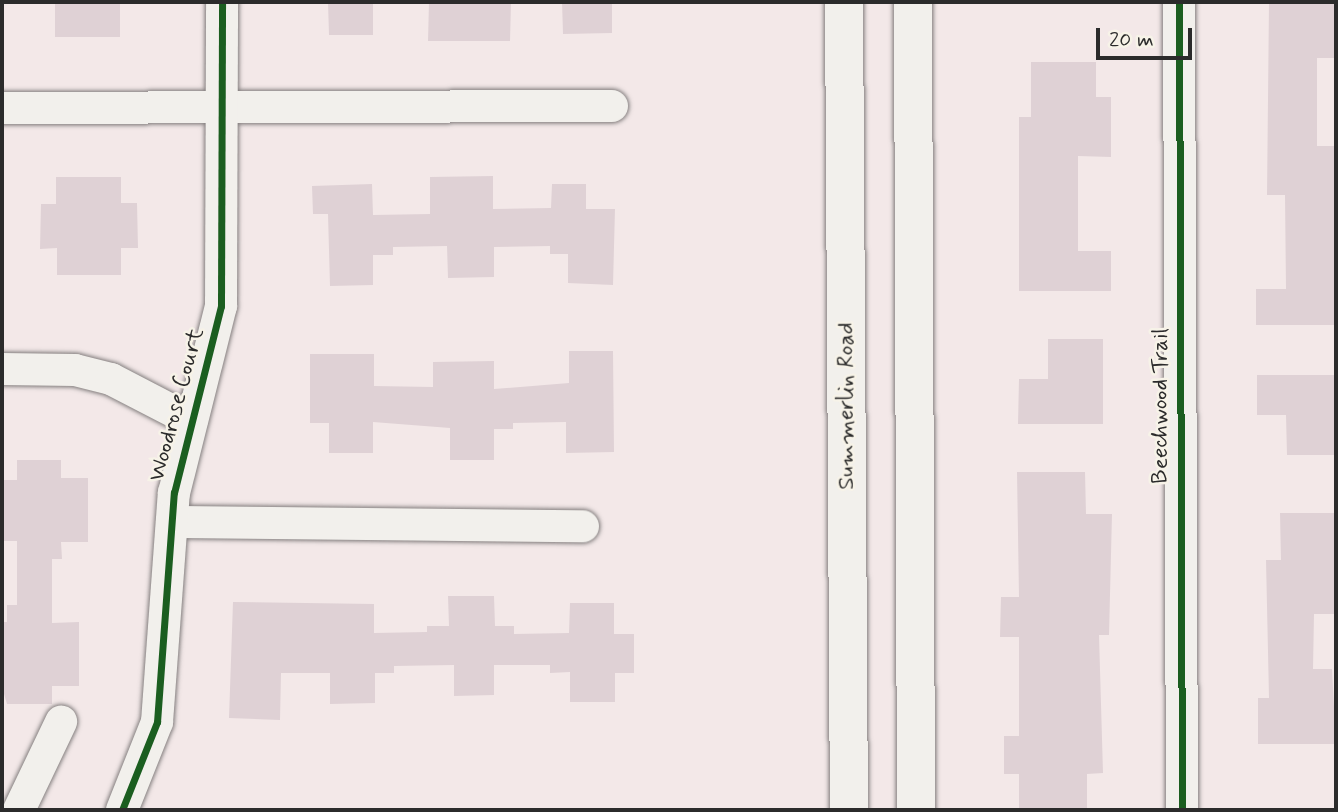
<!DOCTYPE html>
<html>
<head>
<meta charset="utf-8">
<style>
	body { margin:0 }
	#map { position:relative; width:1338px; height:812px; overflow:hidden; background:#f3e8e8; font-family:Mynerve,sans-serif }
	div>[style] { position:absolute }
	.building>* { inset:0; background:#dfd1d5 }
	.roads { filter:drop-shadow(0 0 2px #858080) drop-shadow(0 0 2px #858080) }
	.minor>* { height:32px; margin:-16px; padding:0 16px; transform-origin:16px; border-radius:16px; background:#f2f0ec }
	.major>* { height:38px; margin:-19px; padding:0 19px; transform-origin:19px; border-radius:19px; background:#f2f0ec }
	.cycleway>* { height:7px; margin:-3.5px; padding:0 3.5px; transform-origin:3.5px; border-radius:3.5px; background:#1b5e20 }
	span { translate:-50% -50%; white-space:nowrap; text-align:center; line-height:1.15; -webkit-text-stroke:5px #f7f3e8; paint-order:stroke }
	.street-label { font-size:23px; color:#2b2b2b }
	.frame { position:absolute; inset:0; border:4px solid #2b2b2b; pointer-events:none }
	.scale { position:absolute; left:1096px; top:28px; width:96px; height:32px; box-sizing:border-box; border:4px solid #2b2b2b; border-top:0; padding-left:9px; font-size:21px; line-height:24px; white-space:nowrap; color:#2b2b2b; -webkit-text-stroke:5px #f7f3e8; paint-order:stroke }
</style>
</head>
<body>
<div id="map">
	<div class="building">
		<i style="clip-path:polygon(55px 2px,120px 2px,120px 37px,55px 37px)"></i>
		<i style="clip-path:polygon(328px 2px,373px 2px,373px 35px,329px 35px)"></i>
		<i style="clip-path:polygon(429px 2px,511px 2px,510px 41px,428px 41px)"></i>
		<i style="clip-path:polygon(562px 2px,612px 2px,612px 33px,563px 34px)"></i>
		<i style="clip-path:polygon(1269px 2px,1336px 2px,1336px 58px,1317px 58px,1317px 146px,1336px 146px,1336px 325px,1256px 325px,1256px 289px,1286px 289px,1285px 195px,1267px 195px)"></i>
		<i style="clip-path:polygon(1031px 62px,1096px 62px,1096px 97px,1111px 97px,1111px 157px,1078px 156px,1078px 251px,1111px 251px,1111px 291px,1019px 291px,1019px 117px,1031px 117px)"></i>
		<i style="clip-path:polygon(493px 176px,493px 209px,551px 208px,552px 184px,586px 184px,586px 209px,615px 209px,613px 285px,568px 283px,568px 254px,550px 254px,550px 246px,494px 247px,494px 277px,448px 278px,447px 246px,393px 247px,393px 255px,373px 255px,373px 285px,330px 286px,328px 214px,313px 214px,312px 186px,372px 184px,373px 215px,430px 214px,430px 177px)"></i>
		<i style="clip-path:polygon(56px 177px,121px 177px,121px 203px,137px 203px,138px 248px,121px 248px,121px 275px,57px 275px,57px 248px,40px 249px,41px 204px,56px 204px)"></i>
		<i style="clip-path:polygon(1048px 339px,1103px 339px,1103px 424px,1018px 424px,1019px 379px,1048px 379px)"></i>
		<i style="clip-path:polygon(569px 351px,613px 351px,614px 452px,566px 453px,566px 422px,513px 423px,513px 429px,494px 429px,494px 460px,450px 460px,450px 428px,373px 422px,373px 453px,329px 453px,329px 423px,310px 423px,310px 354px,374px 354px,374px 386px,433px 387px,433px 362px,494px 361px,494px 389px,569px 383px)"></i>
		<i style="clip-path:polygon(1257px 375px,1336px 375px,1336px 455px,1287px 455px,1286px 415px,1257px 415px)"></i>
		<i style="clip-path:polygon(17px 460px,61px 460px,61px 478px,88px 478px,88px 542px,61px 542px,62px 559px,52px 559px,52px 623px,79px 622px,79px 686px,52px 686px,52px 704px,7px 704px,2px 687px,2px 622px,7px 622px,7px 605px,17px 605px,17px 541px,2px 541px,2px 480px,17px 480px)"></i>
		<i style="clip-path:polygon(1017px 472px,1085px 472px,1086px 514px,1112px 514px,1109px 635px,1099px 635px,1103px 773px,1087px 774px,1087px 810px,1019px 810px,1019px 774px,1004px 774px,1004px 736px,1019px 736px,1019px 637px,1000px 637px,1001px 597px,1019px 597px)"></i>
		<i style="clip-path:polygon(1280px 513px,1336px 513px,1336px 614px,1314px 614px,1313px 669px,1332px 669px,1336px 744px,1258px 744px,1258px 698px,1269px 698px,1266px 560px,1281px 560px)"></i>
		<i style="clip-path:polygon(448px 596px,494px 596px,495px 626px,514px 626px,514px 634px,569px 633px,570px 603px,614px 603px,614px 634px,634px 634px,634px 673px,615px 673px,615px 702px,570px 702px,570px 672px,550px 673px,550px 665px,494px 665px,494px 695px,454px 696px,454px 665px,394px 666px,394px 673px,375px 673px,375px 703px,330px 704px,330px 673px,281px 673px,280px 720px,229px 718px,233px 602px,374px 604px,374px 633px,427px 632px,427px 626px,449px 626px)"></i>
	</div>
	<div class="roads">
		<div class="minor">
			<i style="left:1179px;top:2px;width:808px;rotate:89.79deg"></i>
			<i style="left:2px;top:108px;width:610px;rotate:-0.19deg"></i>
			<i style="left:2px;top:369px;width:73px;rotate:0.8deg"></i>
			<i style="left:75px;top:370px;width:37px;rotate:14deg"></i>
			<i style="left:111px;top:379px;width:91px;rotate:27.4deg"></i>
			<i style="left:172px;top:522px;width:411px;rotate:0.6deg"></i>
			<i style="left:19px;top:810px;width:98px;rotate:-64.5deg"></i>
			<i style="left:122px;top:810px;width:95px;rotate:-68.3deg"></i>
			<i style="left:157px;top:722px;width:230px;rotate:-85.8deg"></i>
			<i style="left:174px;top:493px;width:193px;rotate:-75.9deg"></i>
			<i style="left:221px;top:306px;width:304px;rotate:-89.8deg"></i>
		</div>
		<div class="major">
			<i style="left:844px;top:2px;width:808px;rotate:89.65deg"></i>
			<i style="left:913px;top:2px;width:808px;rotate:89.79deg"></i>
		</div>
	</div>
	<div class="cycleway">
		<i style="left:1179px;top:2px;width:808px;rotate:89.79deg"></i>
		<i style="left:122px;top:810px;width:95px;rotate:-68.3deg"></i>
		<i style="left:157px;top:722px;width:230px;rotate:-85.8deg"></i>
		<i style="left:174px;top:493px;width:193px;rotate:-75.9deg"></i>
		<i style="left:221px;top:306px;width:304px;rotate:-89.8deg"></i>
	</div>
	<div class="street-label">
		<span style="left:177px;top:405px;rotate:-75deg">Woodrose Court</span>
		<span style="left:847px;top:406px;rotate:-90deg">Summerlin Road</span>
		<span style="left:1161px;top:406px;rotate:-90deg">Beechwood Trail</span>
	</div>
	<div class="frame"></div>
	<div class="scale">20 m</div>
</div>
</body>
</html>
